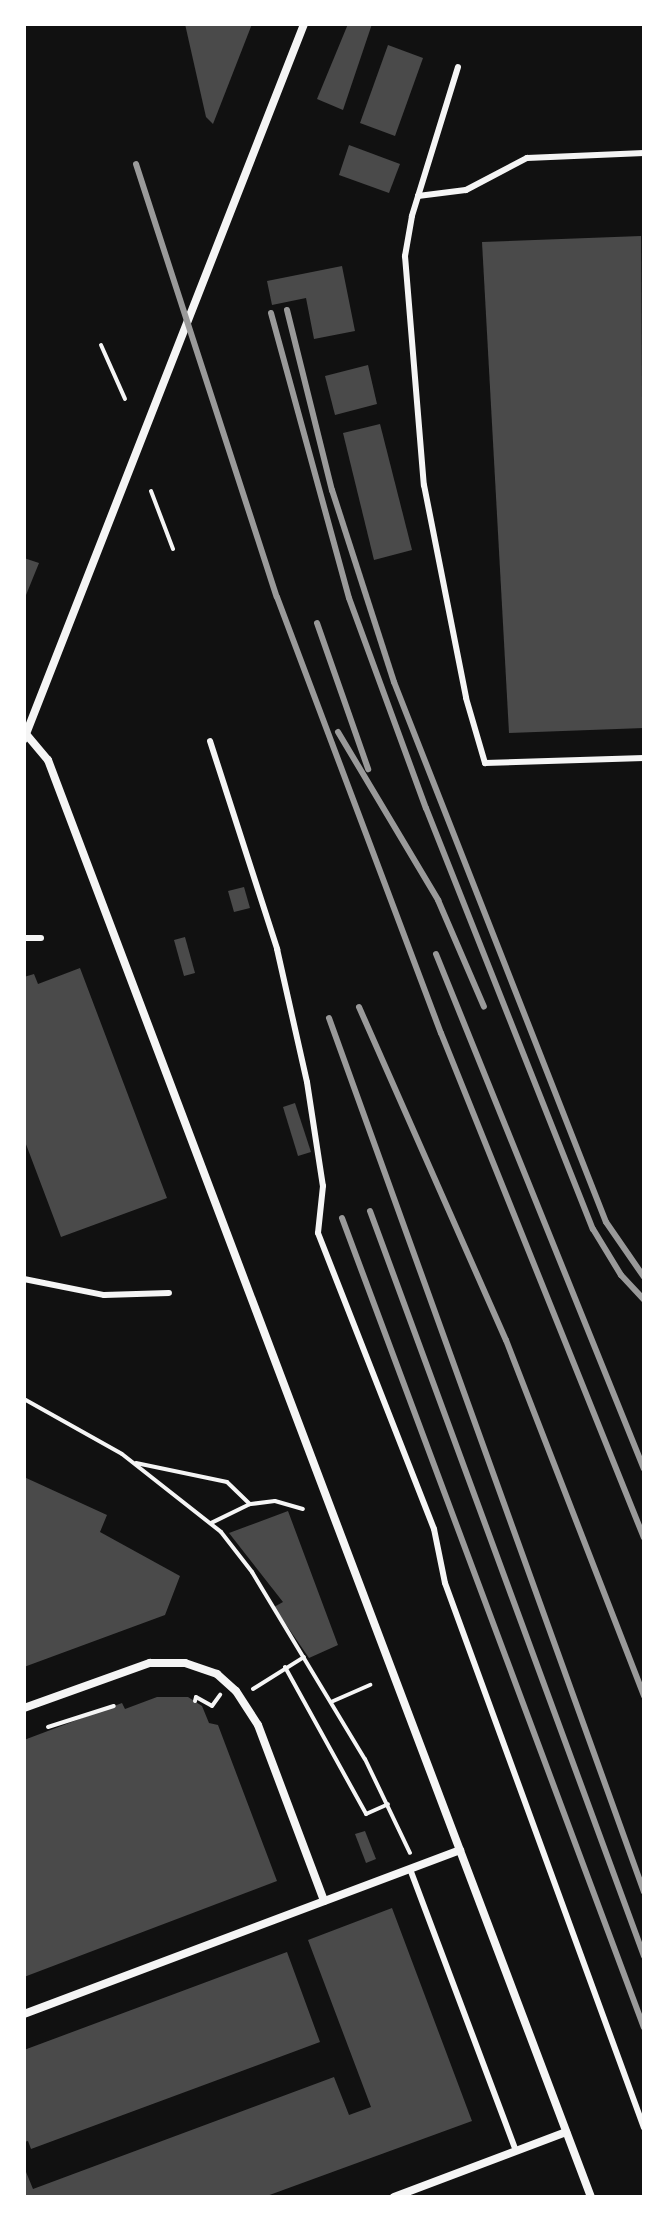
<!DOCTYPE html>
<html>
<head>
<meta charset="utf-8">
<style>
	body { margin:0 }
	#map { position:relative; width:668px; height:2221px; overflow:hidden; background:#111; font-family:"PT Sans",sans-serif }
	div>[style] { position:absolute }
	.building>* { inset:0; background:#4a4a4a }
	.path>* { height:4px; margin:-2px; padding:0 2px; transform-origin:2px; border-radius:2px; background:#f5f5f5 }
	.service>* { height:6px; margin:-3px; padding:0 3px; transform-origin:3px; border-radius:3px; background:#f5f5f5 }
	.minor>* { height:8px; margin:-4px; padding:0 4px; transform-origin:4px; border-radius:4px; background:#f5f5f5 }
	.rail>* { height:6px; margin:-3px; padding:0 3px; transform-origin:3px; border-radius:3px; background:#9a9a9a }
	span { translate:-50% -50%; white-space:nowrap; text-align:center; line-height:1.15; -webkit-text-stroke:7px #fff; paint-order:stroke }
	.frame { position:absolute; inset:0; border:26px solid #fff; pointer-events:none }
</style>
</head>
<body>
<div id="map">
	<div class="building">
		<i style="clip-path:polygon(185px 24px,252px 24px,213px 124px,206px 117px)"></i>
		<i style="clip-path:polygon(348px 24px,372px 24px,343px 110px,317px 99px)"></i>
		<i style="clip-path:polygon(388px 45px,423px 58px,395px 136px,360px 123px)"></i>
		<i style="clip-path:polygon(349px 145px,400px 164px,389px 193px,339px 175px)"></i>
		<i style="clip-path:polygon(641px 236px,644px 728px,509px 733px,482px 242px)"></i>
		<i style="clip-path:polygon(342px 266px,355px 331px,314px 339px,306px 298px,272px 305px,267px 281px)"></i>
		<i style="clip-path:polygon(368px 365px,377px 404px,335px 415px,325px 376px)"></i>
		<i style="clip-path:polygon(380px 424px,412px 550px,374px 560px,343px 433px)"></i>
		<i style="clip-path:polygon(24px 558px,39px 563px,24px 600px)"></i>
		<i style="clip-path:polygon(244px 887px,250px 908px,234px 912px,228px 891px)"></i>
		<i style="clip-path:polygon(185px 937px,195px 973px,184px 976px,174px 940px)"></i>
		<i style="clip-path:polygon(80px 968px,167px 1198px,61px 1237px,24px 1139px,24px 977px,34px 974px,38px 984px)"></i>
		<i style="clip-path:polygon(295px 1103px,311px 1152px,298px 1156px,283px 1107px)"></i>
		<i style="clip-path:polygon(24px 1477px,107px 1515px,100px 1532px,180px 1576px,165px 1615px,24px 1667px)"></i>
		<i style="clip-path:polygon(288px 1511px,338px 1645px,309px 1658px,274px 1607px,283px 1602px,229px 1533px)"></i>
		<i style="clip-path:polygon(157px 1697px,188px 1697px,202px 1706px,209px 1723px,218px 1725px,277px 1881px,24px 1977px,24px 1740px,122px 1703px,125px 1709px)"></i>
		<i style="clip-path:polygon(365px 1831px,376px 1859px,366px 1863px,355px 1834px)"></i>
		<i style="clip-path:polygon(392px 1908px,472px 2121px,264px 2197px,24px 2197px,24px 2167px,33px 2189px,334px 2077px,349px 2115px,371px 2107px,308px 1940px)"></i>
		<i style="clip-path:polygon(287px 1952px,320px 2042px,31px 2149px,28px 2141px,24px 2142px,24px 2050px)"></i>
	</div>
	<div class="path">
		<i style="left:101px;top:345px;width:59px;rotate:66deg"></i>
		<i style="left:151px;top:491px;width:62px;rotate:69.2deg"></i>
		<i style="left:24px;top:1399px;width:112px;rotate:29.3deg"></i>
		<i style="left:122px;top:1454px;width:126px;rotate:38.2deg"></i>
		<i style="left:221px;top:1532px;width:51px;rotate:52.2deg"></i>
		<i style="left:252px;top:1572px;width:218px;rotate:58.9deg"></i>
		<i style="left:365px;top:1759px;width:104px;rotate:64.4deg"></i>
		<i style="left:136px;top:1463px;width:93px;rotate:11.8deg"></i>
		<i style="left:227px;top:1482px;width:32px;rotate:44deg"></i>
		<i style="left:250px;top:1504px;width:43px;rotate:154deg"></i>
		<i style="left:251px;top:1504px;width:24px;rotate:-7deg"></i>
		<i style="left:275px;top:1501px;width:29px;rotate:16deg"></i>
		<i style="left:285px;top:1667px;width:168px;rotate:61.1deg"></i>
		<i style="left:366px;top:1814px;width:24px;rotate:-24deg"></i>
		<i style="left:253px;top:1689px;width:60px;rotate:-32.1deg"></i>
		<i style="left:195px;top:1701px;width:4px;rotate:-76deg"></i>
		<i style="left:196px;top:1697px;width:18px;rotate:29deg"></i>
		<i style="left:212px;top:1706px;width:14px;rotate:-54deg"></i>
		<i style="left:331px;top:1702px;width:43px;rotate:-23.6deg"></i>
		<i style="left:48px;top:1727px;width:69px;rotate:-17.7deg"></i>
	</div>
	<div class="service">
		<i style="left:458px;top:67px;width:156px;rotate:107.2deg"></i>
		<i style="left:412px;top:216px;width:41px;rotate:99.9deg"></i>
		<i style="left:405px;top:256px;width:230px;rotate:85.3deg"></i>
		<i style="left:424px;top:485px;width:217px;rotate:78.8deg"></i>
		<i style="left:466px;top:698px;width:68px;rotate:73.7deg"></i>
		<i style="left:485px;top:763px;width:159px;rotate:-1.8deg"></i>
		<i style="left:418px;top:196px;width:48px;rotate:-7.1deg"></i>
		<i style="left:466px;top:190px;width:69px;rotate:-27.7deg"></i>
		<i style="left:527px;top:158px;width:117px;rotate:-2.4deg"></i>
		<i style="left:210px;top:741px;width:219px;rotate:72.1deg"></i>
		<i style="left:277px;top:949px;width:136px;rotate:77.3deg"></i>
		<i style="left:307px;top:1082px;width:105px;rotate:81.3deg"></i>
		<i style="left:323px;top:1186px;width:47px;rotate:96.1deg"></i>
		<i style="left:318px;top:1233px;width:318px;rotate:68.6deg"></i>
		<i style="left:434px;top:1529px;width:55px;rotate:78.5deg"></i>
		<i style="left:445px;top:1583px;width:580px;rotate:69.94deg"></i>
		<i style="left:24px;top:938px;width:17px"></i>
		<i style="left:24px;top:1279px;width:82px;rotate:11.3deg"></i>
		<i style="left:104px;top:1295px;width:65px;rotate:-1.8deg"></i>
		<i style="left:410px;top:1869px;width:301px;rotate:69.4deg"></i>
	</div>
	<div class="minor">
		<i style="left:26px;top:734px;width:34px;rotate:50deg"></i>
		<i style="left:48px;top:760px;width:1536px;rotate:69.3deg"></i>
		<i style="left:24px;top:739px;width:768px;rotate:-68.61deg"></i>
		<i style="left:24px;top:1708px;width:134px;rotate:-19.7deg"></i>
		<i style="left:150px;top:1663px;width:35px"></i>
		<i style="left:185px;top:1663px;width:34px;rotate:19deg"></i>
		<i style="left:217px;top:1674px;width:25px;rotate:42deg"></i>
		<i style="left:236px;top:1691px;width:40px;rotate:57.1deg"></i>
		<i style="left:258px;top:1725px;width:188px;rotate:69.4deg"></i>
		<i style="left:24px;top:2014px;width:466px;rotate:-20.6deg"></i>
		<i style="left:394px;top:2197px;width:184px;rotate:-20.7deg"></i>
	</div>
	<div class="rail">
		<i style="left:136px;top:164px;width:455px;rotate:72deg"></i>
		<i style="left:277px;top:597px;width:466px;rotate:69.4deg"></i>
		<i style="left:441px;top:1033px;width:544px;rotate:68.1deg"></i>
		<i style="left:287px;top:310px;width:186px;rotate:76deg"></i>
		<i style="left:332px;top:490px;width:202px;rotate:72.1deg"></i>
		<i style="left:394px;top:682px;width:580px;rotate:68.57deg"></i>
		<i style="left:606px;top:1222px;width:67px;rotate:55.4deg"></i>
		<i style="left:271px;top:313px;width:295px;rotate:74.7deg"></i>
		<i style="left:349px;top:598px;width:224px;rotate:69.9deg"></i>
		<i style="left:426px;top:808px;width:453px;rotate:68.4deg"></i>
		<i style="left:593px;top:1229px;width:54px;rotate:58.7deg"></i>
		<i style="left:621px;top:1275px;width:34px;rotate:47deg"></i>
		<i style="left:317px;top:623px;width:155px;rotate:70.7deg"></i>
		<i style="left:338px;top:732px;width:196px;rotate:59.2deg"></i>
		<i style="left:438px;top:900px;width:116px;rotate:66.7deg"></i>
		<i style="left:436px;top:954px;width:555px;rotate:68.01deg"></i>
		<i style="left:359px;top:1007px;width:364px;rotate:66.2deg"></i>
		<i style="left:506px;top:1340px;width:382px;rotate:68.8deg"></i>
		<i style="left:329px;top:1018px;width:929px;rotate:70.18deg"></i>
		<i style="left:370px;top:1211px;width:794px;rotate:69.81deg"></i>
		<i style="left:342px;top:1218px;width:864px;rotate:69.55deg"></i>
	</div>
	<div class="frame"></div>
</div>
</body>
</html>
